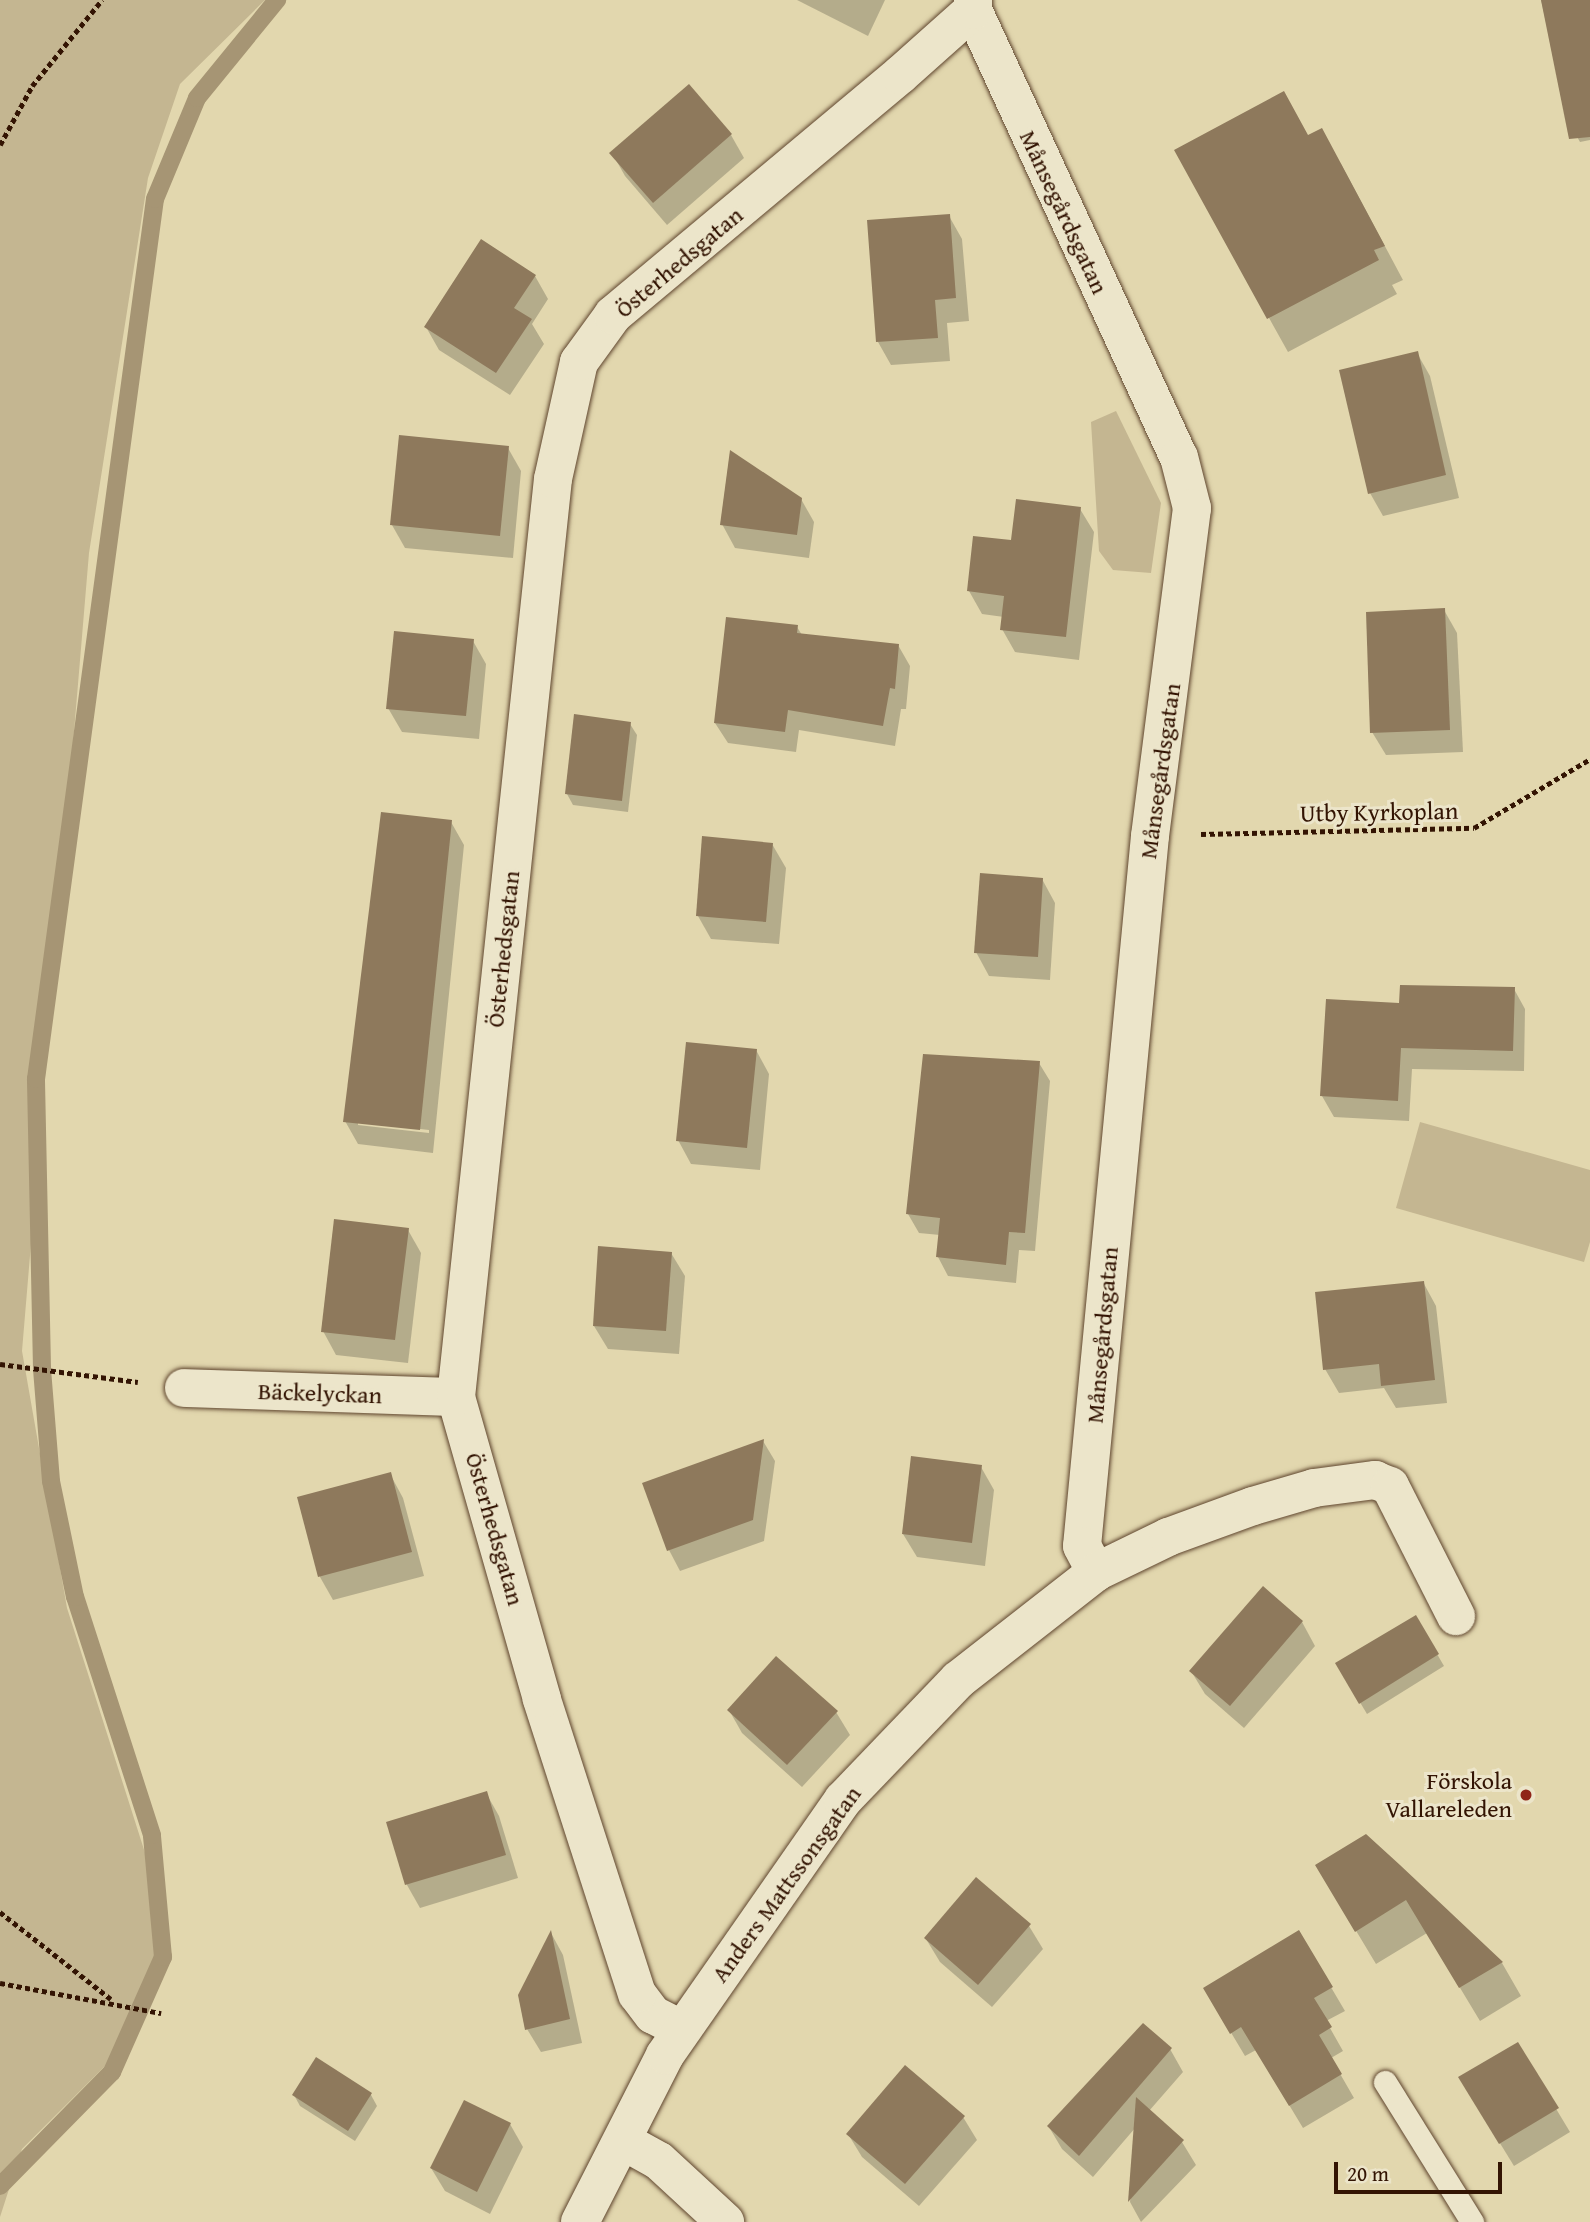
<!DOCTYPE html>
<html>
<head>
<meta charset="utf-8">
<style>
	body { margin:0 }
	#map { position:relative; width:1590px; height:2222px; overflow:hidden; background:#e2d7ae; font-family:"Gentium Book Plus",serif }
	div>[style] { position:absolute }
	.green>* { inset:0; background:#c4b691 }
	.shadow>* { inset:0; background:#0003 }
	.stream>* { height:18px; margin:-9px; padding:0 9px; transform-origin:9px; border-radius:9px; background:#a69574 }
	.building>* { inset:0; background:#8e795c }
	.path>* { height:4.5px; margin-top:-2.25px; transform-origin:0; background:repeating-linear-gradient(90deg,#331403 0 5px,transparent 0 8.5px) }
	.roads { filter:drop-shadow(0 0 2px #5f452e) drop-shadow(0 0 2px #5f452e) }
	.lane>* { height:23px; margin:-11.5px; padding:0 11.5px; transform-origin:11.5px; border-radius:11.5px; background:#ece5ca }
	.street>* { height:38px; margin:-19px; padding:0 19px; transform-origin:19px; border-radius:19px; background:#ece5ca }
	.dots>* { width:19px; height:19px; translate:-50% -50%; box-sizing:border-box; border:4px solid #ece5ca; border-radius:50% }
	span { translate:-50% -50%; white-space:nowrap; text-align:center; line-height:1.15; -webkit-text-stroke:6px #ece5ca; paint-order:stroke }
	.street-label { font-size:24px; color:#331403 }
	.poi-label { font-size:24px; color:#331403 }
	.right { translate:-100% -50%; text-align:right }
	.scale { position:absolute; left:1334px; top:2162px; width:168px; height:32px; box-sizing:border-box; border:4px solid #331403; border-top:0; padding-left:9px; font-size:21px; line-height:24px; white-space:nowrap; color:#331403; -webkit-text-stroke:5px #ece5ca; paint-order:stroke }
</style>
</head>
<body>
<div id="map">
	<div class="green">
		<i style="clip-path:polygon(0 0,265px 0,180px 84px,148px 178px,89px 553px,22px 1351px,67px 1608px,154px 1881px,159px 1951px,112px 2059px,22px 2149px,0 2217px)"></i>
		<i style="clip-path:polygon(1116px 411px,1161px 503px,1151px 573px,1113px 570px,1099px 551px,1091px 422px)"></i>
		<i style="clip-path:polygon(1420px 1122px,1590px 1170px,1590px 1242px,1584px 1262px,1396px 1208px)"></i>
	</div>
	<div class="shadow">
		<i style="clip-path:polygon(797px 0,885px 0,868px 36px)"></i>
		<i style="clip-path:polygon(1541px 0,1590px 0,1590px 140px,1580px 142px,1567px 119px)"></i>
		<i style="clip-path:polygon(731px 135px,744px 158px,667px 225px,625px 176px,612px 153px)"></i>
		<i style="clip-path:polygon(1308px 137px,1341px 164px,1403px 280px,1392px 285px,1397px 294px,1288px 352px,1176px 151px)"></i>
		<i style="clip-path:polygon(949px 216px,962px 239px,969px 321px,947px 323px,950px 361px,891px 365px,878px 342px)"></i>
		<i style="clip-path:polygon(535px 276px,548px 299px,532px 324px,544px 344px,510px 395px,439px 350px,426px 327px)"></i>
		<i style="clip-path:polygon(1417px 353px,1430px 376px,1459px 498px,1383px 516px,1370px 493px)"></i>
		<i style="clip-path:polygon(508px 448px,521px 471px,513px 558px,405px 548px,392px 525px)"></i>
		<i style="clip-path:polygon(801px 499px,814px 522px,809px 558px,735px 548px,722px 524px)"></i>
		<i style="clip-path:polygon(1080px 509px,1094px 532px,1079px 660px,1015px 652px,1002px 629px,1004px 617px,982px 614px,969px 591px,1013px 542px)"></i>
		<i style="clip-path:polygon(1444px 610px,1457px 633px,1463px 752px,1386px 755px,1372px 732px)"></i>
		<i style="clip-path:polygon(797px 627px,802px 635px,898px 645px,910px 666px,906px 709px,901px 709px,895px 746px,799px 730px,796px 752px,728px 743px,715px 723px)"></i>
		<i style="clip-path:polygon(473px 641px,486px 664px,479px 739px,402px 732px,388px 708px)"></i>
		<i style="clip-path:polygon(630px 724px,637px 735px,628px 812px,573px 805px,567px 794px)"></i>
		<i style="clip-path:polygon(evenodd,451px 822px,464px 845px,433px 1153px,358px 1144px,345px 1121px,451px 822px,358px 1122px,429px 1130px,429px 1133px,358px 1125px,358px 1122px)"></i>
		<i style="clip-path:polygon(772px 844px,786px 868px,779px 944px,711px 939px,698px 916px)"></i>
		<i style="clip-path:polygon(1042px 879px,1055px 903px,1050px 980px,989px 976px,976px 952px)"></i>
		<i style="clip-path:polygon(1514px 989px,1525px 1009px,1524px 1071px,1412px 1069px,1409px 1121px,1334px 1117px,1322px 1096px,1400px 1005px)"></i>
		<i style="clip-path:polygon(756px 1050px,769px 1074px,760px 1170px,691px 1164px,678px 1140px)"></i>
		<i style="clip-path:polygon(1039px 1063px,1050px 1081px,1035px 1251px,1019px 1250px,1016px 1283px,948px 1276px,938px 1257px,940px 1235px,919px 1233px,908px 1214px)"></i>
		<i style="clip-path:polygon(408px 1230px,421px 1253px,408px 1363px,336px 1355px,323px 1331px)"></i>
		<i style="clip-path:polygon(671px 1253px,685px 1276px,679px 1354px,608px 1349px,594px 1326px)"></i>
		<i style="clip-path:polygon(1423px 1282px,1436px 1306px,1447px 1403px,1396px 1408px,1384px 1388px,1339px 1393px,1325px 1369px)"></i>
		<i style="clip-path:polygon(763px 1441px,775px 1461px,764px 1541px,680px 1571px,669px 1550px)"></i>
		<i style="clip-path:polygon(981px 1467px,994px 1490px,985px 1566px,917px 1557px,903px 1534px)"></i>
		<i style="clip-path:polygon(390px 1474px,403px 1498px,424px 1576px,333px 1600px,320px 1577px,299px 1498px)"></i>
		<i style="clip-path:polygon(1416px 1618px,1444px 1666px,1367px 1714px,1337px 1664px)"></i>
		<i style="clip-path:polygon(1302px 1622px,1315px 1646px,1244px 1728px,1205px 1694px,1191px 1671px)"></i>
		<i style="clip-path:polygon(729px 1710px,836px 1712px,850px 1735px,802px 1787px,742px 1733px)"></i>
		<i style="clip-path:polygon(486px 1793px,499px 1816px,518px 1878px,420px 1908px,407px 1885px,388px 1823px)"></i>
		<i style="clip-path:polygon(1366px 1836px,1502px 1963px,1521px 1996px,1480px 2021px,1427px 1933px,1376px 1964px,1337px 1899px)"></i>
		<i style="clip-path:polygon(1029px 1926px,1043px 1949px,992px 2007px,940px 1962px,926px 1939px)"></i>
		<i style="clip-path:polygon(551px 1933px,563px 1955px,582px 2043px,541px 2052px,527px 2029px)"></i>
		<i style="clip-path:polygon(1299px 1933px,1345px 2011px,1326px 2021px,1343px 2051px,1331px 2058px,1354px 2098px,1303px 2128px,1256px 2050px,1245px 2056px,1205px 1989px)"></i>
		<i style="clip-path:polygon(1517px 2044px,1570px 2132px,1514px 2166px,1474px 2101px)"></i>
		<i style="clip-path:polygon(1170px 2049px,1183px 2072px,1149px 2111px,1182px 2142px,1196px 2165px,1141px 2222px,1130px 2202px,1136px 2127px,1093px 2177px,1062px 2149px,1049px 2127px)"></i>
		<i style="clip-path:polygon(294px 2095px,371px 2095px,377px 2106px,355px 2141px,300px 2106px)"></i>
		<i style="clip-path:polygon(963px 2117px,977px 2140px,919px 2206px,862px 2157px,848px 2134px)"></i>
		<i style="clip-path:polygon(510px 2124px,523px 2147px,490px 2214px,445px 2191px,431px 2168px)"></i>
	</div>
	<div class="stream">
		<i style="left:0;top:2186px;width:160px;rotate:-45.5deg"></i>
		<i style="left:112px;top:2072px;width:126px;rotate:-66.1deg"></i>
		<i style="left:163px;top:1957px;width:122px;rotate:-95.2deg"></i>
		<i style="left:152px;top:1835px;width:250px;rotate:-107.9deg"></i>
		<i style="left:75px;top:1597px;width:118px;rotate:-101.7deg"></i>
		<i style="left:51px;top:1481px;width:113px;rotate:-94.6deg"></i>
		<i style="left:42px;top:1368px;width:289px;rotate:-91.2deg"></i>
		<i style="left:36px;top:1079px;width:888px;rotate:-82.3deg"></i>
		<i style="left:155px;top:199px;width:109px;rotate:-67.4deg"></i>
		<i style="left:197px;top:98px;width:127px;rotate:-50.8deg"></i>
	</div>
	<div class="building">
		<i style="clip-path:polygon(1541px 0,1590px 0,1590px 137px,1569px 139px)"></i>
		<i style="clip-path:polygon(689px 84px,732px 134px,653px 203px,609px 153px)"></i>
		<i style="clip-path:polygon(1284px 91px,1308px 135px,1322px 128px,1385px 246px,1374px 250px,1379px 260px,1267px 319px,1174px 150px)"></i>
		<i style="clip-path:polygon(950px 214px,956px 298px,935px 300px,938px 338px,876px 342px,867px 220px)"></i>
		<i style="clip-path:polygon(481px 239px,536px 275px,514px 308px,532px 319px,496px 373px,424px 327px)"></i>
		<i style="clip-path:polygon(1418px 351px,1446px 475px,1368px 494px,1339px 370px)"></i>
		<i style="clip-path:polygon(399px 435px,509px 446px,500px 536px,390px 525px)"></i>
		<i style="clip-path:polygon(730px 450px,802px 498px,797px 535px,720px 525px)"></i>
		<i style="clip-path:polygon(1016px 499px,1081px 507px,1066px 637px,1000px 630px,1004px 596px,967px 591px,973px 536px,1011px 540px)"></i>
		<i style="clip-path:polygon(1445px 608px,1450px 730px,1370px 733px,1366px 612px)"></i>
		<i style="clip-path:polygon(726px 617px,798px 625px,797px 633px,899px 644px,895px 689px,890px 688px,883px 726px,788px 710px,785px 732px,714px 723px)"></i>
		<i style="clip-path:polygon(394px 631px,474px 639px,466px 716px,386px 709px)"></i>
		<i style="clip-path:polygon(574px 714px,631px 722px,622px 801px,565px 794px)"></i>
		<i style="clip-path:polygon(381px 812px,452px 820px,420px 1130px,343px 1122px)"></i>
		<i style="clip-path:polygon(702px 836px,773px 843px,766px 922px,696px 916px)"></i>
		<i style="clip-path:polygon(980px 873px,1043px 878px,1038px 957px,974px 953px)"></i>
		<i style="clip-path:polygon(1400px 985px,1515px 987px,1513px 1051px,1401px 1048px,1398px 1101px,1320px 1096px,1326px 999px,1399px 1003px)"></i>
		<i style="clip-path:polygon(686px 1042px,757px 1049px,747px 1148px,676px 1141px)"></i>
		<i style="clip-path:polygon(923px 1054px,1040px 1061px,1025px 1233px,1009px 1232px,1006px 1265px,936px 1257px,940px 1218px,906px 1214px)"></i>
		<i style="clip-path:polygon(334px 1219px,409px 1228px,395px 1340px,321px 1332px)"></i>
		<i style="clip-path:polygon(598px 1246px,672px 1252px,666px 1331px,593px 1326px)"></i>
		<i style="clip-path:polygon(1424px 1281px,1435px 1380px,1381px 1386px,1379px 1364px,1323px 1370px,1315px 1292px)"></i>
		<i style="clip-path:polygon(764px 1439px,753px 1520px,667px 1551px,642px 1483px)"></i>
		<i style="clip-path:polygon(911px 1456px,982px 1465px,972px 1543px,902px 1534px)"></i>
		<i style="clip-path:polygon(391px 1472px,412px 1552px,318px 1577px,297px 1497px)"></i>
		<i style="clip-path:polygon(1263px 1586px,1303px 1621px,1230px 1706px,1189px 1671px)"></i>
		<i style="clip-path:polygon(1416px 1615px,1439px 1654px,1359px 1704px,1335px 1663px)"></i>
		<i style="clip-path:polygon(776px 1656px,838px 1711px,787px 1765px,727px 1710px)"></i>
		<i style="clip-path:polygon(487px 1791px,506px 1855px,405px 1885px,386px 1822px)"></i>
		<i style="clip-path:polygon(1366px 1834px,1400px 1865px,1503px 1962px,1459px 1988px,1406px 1900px,1355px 1932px,1315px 1865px)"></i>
		<i style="clip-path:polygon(976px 1877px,1031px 1924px,978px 1985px,924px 1938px)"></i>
		<i style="clip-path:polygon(551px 1930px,570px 2019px,525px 2030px,518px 1995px)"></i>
		<i style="clip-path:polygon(1299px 1930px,1333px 1987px,1314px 1998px,1332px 2027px,1319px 2035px,1342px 2074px,1289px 2106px,1241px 2027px,1230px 2034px,1203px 1988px)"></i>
		<i style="clip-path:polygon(1143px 2023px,1172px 2048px,1079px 2156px,1047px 2126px)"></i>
		<i style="clip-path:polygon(1518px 2042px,1559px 2108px,1499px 2144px,1458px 2077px)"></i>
		<i style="clip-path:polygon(316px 2057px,372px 2093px,348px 2131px,292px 2095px)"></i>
		<i style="clip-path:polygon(905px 2065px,965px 2116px,905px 2184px,846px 2134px)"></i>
		<i style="clip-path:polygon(1136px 2097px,1184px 2140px,1128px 2202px)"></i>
		<i style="clip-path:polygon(464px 2100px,511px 2123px,477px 2192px,430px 2168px)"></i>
	</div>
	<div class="path">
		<i style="left:0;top:145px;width:67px;rotate:-61.5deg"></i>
		<i style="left:32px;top:86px;width:111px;rotate:-50.9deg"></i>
		<i style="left:1201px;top:834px;width:273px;rotate:-1.3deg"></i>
		<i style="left:1474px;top:828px;width:135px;rotate:-30.7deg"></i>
		<i style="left:0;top:1364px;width:139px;rotate:7.4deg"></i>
		<i style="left:0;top:1912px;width:141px;rotate:38.1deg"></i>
		<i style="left:0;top:1983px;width:164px;rotate:10.6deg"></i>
	</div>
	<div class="roads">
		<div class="lane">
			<i style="left:1385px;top:2082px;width:165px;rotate:58.1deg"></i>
		</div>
		<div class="street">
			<i style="left:973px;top:10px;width:492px;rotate:65.3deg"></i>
			<i style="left:1179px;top:457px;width:53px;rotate:75.7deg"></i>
			<i style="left:1192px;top:508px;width:331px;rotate:97.3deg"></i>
			<i style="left:1150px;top:836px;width:713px;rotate:95.47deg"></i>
			<i style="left:1082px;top:1546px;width:30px;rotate:62deg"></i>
			<i style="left:184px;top:1388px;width:272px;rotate:1.9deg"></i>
			<i style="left:681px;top:2029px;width:31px;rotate:-153deg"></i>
			<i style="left:653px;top:2015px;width:26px;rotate:-127deg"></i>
			<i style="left:637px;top:1994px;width:310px;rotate:-107.9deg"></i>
			<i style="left:542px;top:1699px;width:314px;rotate:-105.9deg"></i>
			<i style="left:456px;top:1397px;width:923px;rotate:-83.97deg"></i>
			<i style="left:553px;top:479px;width:120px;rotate:-77.5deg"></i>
			<i style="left:579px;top:362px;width:58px;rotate:-54.1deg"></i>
			<i style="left:613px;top:315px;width:374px;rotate:-39.9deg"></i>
			<i style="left:900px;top:75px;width:98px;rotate:-41.7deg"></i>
			<i style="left:973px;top:10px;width:10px;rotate:-90deg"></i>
			<i style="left:623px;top:2141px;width:41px;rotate:29.1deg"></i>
			<i style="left:659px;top:2161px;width:90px;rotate:42.7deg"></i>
			<i style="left:580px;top:2222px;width:187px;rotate:-63deg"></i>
			<i style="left:665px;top:2055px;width:311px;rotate:-55.1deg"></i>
			<i style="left:843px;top:1800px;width:166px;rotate:-46.2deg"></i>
			<i style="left:958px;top:1680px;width:175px;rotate:-38deg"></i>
			<i style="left:1096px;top:1572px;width:80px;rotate:-25.9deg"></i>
			<i style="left:1168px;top:1537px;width:90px;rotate:-20deg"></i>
			<i style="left:1253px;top:1506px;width:64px;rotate:-16.4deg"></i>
			<i style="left:1314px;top:1488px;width:62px;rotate:-7.5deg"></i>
			<i style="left:1375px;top:1480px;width:16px;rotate:22deg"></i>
			<i style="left:1390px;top:1486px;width:146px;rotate:63.1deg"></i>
		</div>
	</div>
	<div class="dots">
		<i style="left:1526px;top:1795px;background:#8f2418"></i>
	</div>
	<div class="street-label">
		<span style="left:1064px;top:212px;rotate:65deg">Månsegårdsgatan</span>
		<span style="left:679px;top:262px;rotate:-40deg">Österhedsgatan</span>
		<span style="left:1160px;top:771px;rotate:-82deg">Månsegårdsgatan</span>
		<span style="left:1379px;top:812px;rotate:-1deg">Utby Kyrkoplan</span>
		<span style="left:503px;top:949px;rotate:-84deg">Österhedsgatan</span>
		<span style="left:1102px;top:1335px;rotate:-85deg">Månsegårdsgatan</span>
		<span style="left:320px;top:1393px;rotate:2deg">Bäckelyckan</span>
		<span style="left:495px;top:1529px;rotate:74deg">Österhedsgatan</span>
		<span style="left:786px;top:1884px;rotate:-54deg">Anders Mattssonsgatan</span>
	</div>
	<div class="poi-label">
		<span class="right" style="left:1512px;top:1795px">Förskola<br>Vallareleden</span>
	</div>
	<div class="scale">20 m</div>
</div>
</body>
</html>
